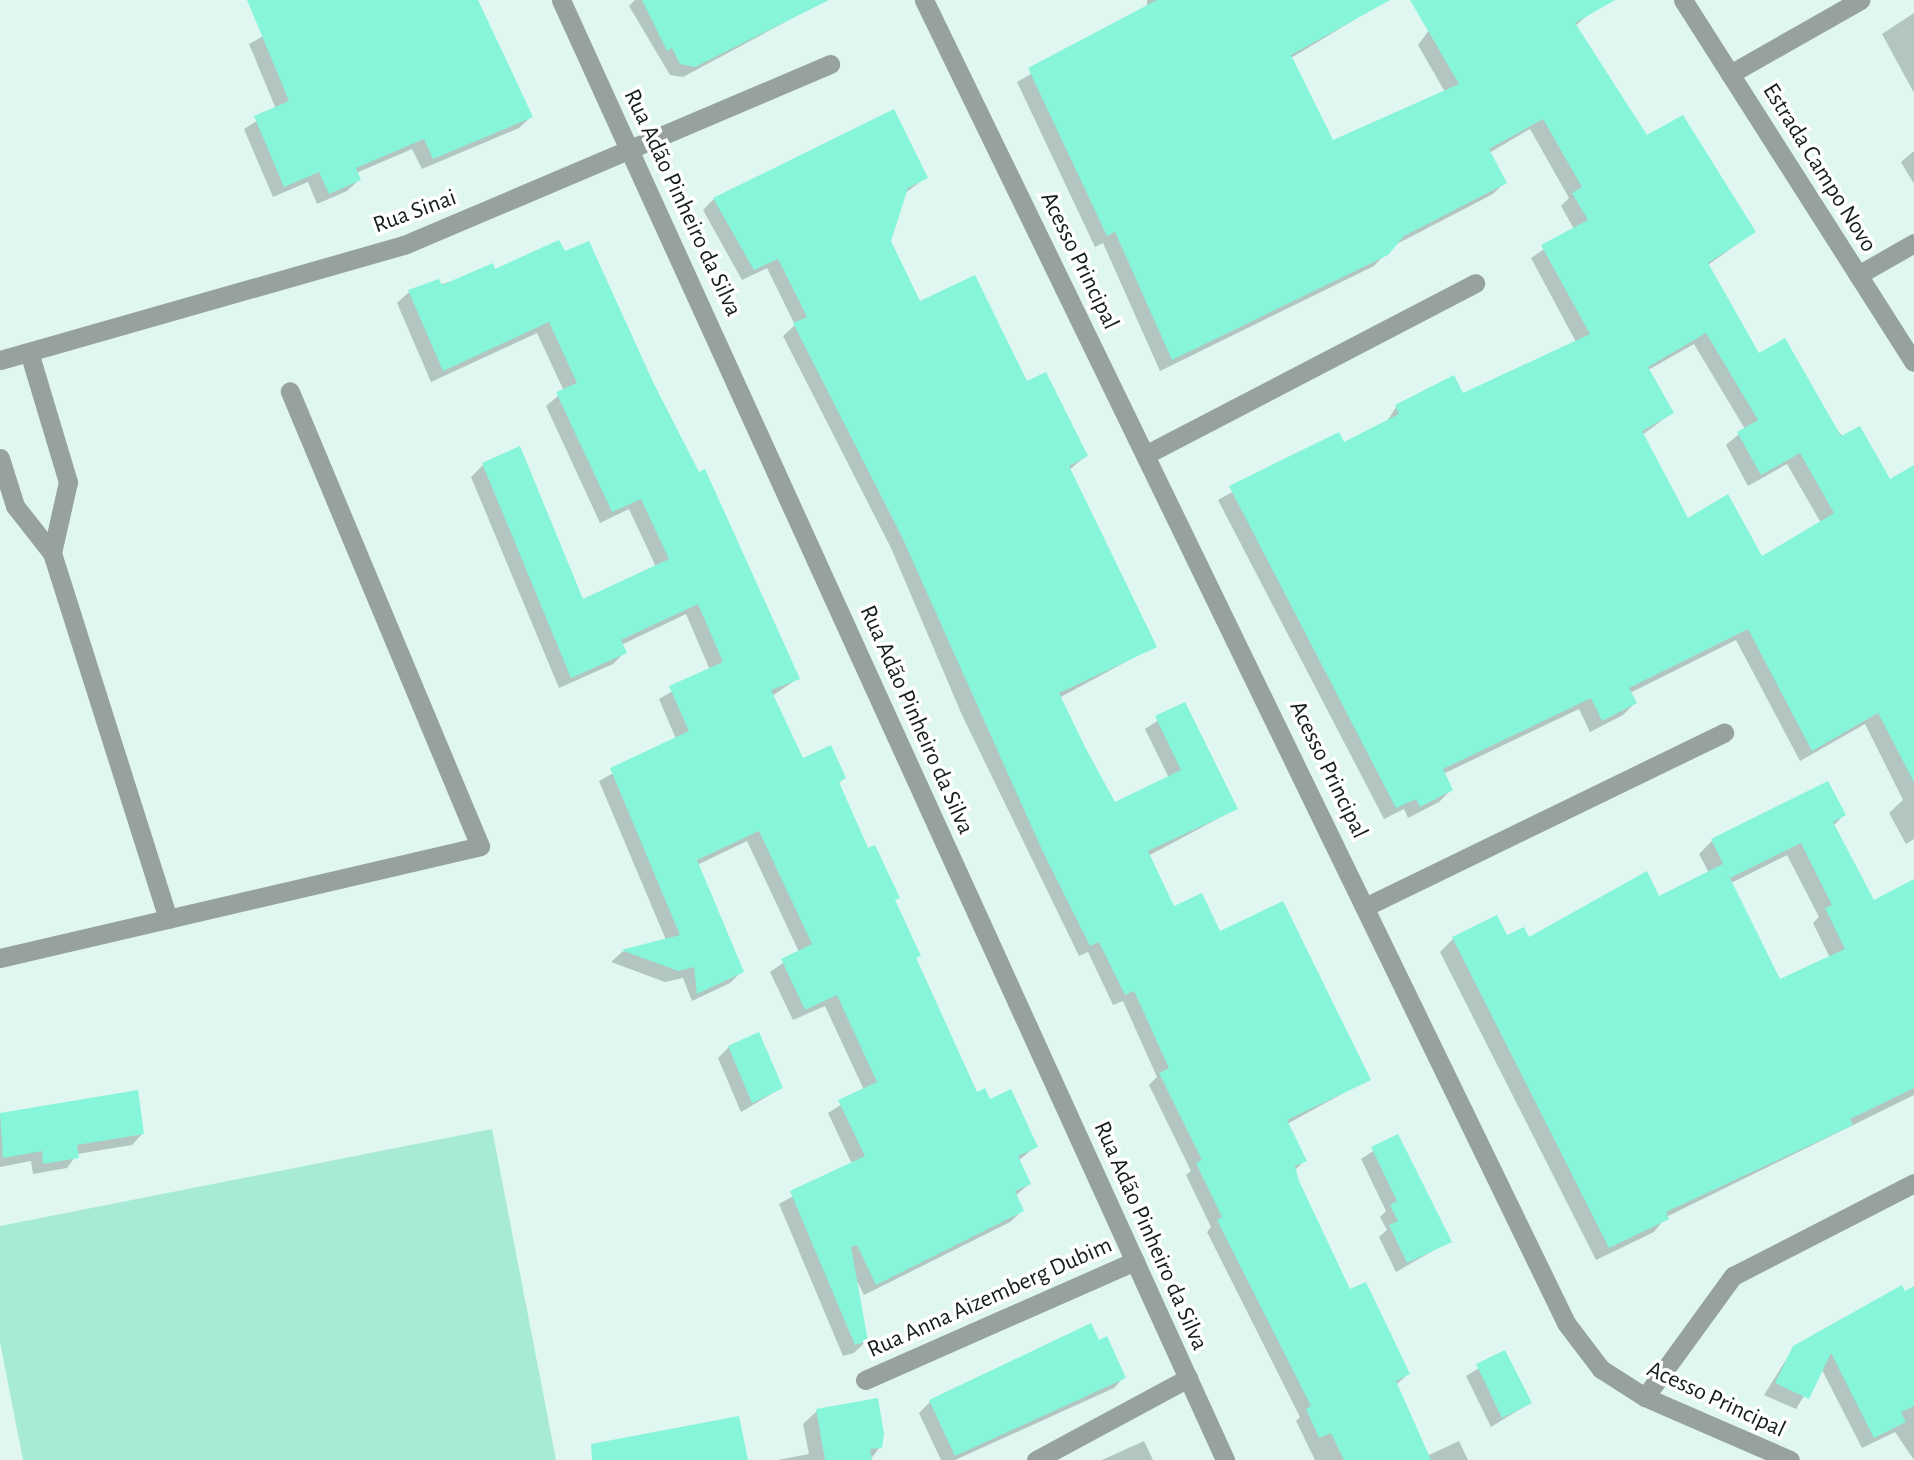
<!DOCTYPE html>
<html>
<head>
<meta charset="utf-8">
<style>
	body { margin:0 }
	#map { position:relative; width:1914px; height:1460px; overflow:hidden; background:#dff7f0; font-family:"Alegreya Sans",sans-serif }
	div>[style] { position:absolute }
	.green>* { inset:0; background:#a7ebd7 }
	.shadow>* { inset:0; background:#0003 }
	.building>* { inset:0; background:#86f5d9 }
	.service>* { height:19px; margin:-9.5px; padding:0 9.5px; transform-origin:9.5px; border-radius:9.5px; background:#97a19e }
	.minor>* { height:19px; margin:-9.5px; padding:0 9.5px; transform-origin:9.5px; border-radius:9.5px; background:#97a19e }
	.tertiary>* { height:19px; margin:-9.5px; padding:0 9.5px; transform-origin:9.5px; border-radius:9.5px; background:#97a19e }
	span { translate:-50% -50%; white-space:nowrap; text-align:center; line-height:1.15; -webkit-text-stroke:7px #fff; paint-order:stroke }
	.street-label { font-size:24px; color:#161e1c }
</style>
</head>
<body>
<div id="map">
	<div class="green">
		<i style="clip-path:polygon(492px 1129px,556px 1460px,23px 1460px,0 1342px,0 1226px)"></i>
	</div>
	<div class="shadow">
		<i style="clip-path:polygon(330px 0,473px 0,531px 117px,519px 128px,422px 169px,412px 149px,356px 173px,359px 180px,347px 191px,317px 204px,308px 182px,273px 197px,244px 129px,276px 109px,249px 44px)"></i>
		<i style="clip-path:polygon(635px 0,826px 0,683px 77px,670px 75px,629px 6px)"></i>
		<i style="clip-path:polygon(evenodd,1147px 0,1387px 0,1291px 58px,1332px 142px,1445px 92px,1418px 45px,1452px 0,1582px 0,1590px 13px,1575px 26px,1646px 138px,1754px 232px,1708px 265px,1758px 355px,1890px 481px,1914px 474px,1914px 839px,1906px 844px,1889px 813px,1903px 800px,1865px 724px,1800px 761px,1736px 640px,1630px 693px,1635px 703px,1623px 715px,1590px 732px,1579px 709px,1443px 774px,1451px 790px,1439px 802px,1408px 818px,1404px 809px,1384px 819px,1218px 500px,1338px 434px,1343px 444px,1386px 423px,1396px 407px,1462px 395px,1576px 342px,1531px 258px,1574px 229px,1561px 206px,1569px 198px,1530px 129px,1489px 153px,1505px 182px,1493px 194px,1393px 246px,1374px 266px,1160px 371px,1103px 243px,1095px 247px,1017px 82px,1147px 7px,1147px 0,1694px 344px,1745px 429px,1726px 445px,1748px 486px,1787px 464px,1821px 523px,1761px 558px,1687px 520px,1642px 435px,1672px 413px,1648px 370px,1694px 344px)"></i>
		<i style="clip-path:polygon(1914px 13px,1914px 93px,1882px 34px)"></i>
		<i style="clip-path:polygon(1914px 151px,1914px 184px,1901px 162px)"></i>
		<i style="clip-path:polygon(925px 178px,904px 194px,889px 241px,920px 304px,1027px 384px,1086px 456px,1069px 470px,1155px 646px,1059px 698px,1115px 804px,1169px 778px,1145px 729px,1184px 704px,1236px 809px,1148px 856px,1173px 909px,1219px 934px,1369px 1079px,1287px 1124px,1305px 1160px,1294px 1171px,1297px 1182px,1349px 1292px,1408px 1374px,1396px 1385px,1427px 1456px,1459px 1441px,1468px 1460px,1315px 1460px,1296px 1421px,1300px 1417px,1207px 1232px,1211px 1227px,1186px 1175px,1191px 1171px,1149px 1085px,1157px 1077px,1123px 1001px,1113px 1005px,1088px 952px,1079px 956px,962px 715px,891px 548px,783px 336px,795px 325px,767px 268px,742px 280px,703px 210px,714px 199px)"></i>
		<i style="clip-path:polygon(494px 271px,652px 385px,797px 679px,772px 696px,802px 760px,844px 778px,838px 784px,977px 1094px,1036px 1146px,1018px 1161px,1029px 1184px,1015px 1196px,1022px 1211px,1010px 1222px,864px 1295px,856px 1279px,866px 1341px,854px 1353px,843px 1356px,779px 1204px,852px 1164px,828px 1113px,864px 1090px,825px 1006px,793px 1020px,770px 972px,799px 952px,747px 841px,697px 865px,742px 971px,730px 983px,692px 1001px,683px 978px,665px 982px,611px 962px,622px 952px,666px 940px,599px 781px,676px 739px,659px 699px,710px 670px,686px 614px,621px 645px,625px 652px,613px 664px,559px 688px,471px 477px,483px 465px,582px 601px,656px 567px,629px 509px,600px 523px,546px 406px,564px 391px,537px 333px,431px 382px,397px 303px,409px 292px)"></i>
		<i style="clip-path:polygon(evenodd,1844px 815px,1833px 826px,1873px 903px,1914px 911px,1914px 1095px,1666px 1217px,1654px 1232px,1596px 1260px,1440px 952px,1453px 939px,1529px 940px,1658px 899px,1709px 873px,1699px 854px,1712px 841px,1844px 815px,1787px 855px,1819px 917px,1813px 923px,1830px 958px,1779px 981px,1731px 883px,1787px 855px)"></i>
		<i style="clip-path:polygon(729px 1047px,781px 1088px,741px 1112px,718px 1058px)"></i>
		<i style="clip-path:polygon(136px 1092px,142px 1134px,132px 1145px,77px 1154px,67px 1168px,33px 1174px,31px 1161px,0 1167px,0 1114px)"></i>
		<i style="clip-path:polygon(1397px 1136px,1450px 1241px,1396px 1272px,1379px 1237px,1387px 1230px,1380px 1217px,1386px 1211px,1361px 1159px)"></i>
		<i style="clip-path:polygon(1902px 1287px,1904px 1293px,1914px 1288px,1914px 1460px,1895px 1432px,1862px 1448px,1821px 1368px,1796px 1409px,1764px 1395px,1794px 1347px)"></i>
		<i style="clip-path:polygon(1098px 1342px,1124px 1377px,1114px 1388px,955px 1460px,941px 1460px,919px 1413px,930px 1402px)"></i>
		<i style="clip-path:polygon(1504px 1353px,1530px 1403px,1491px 1427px,1466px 1376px)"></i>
		<i style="clip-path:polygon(817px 1411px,880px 1447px,870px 1460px,778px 1460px,809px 1454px,803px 1424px)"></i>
		<i style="clip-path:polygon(1144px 1441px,1153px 1460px,1102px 1460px)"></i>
	</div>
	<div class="building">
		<i style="clip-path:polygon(247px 0,478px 0,533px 117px,433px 159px,424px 139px,356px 168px,361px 180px,329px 194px,319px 172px,284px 187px,254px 116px,289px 101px)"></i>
		<i style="clip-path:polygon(642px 0,829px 0,695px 67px,680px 64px,672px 48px,667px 51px)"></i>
		<i style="clip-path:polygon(evenodd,1157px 0,1390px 0,1291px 55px,1333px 140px,1459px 84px,1410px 0,1615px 0,1575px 23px,1647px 135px,1683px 115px,1756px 232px,1708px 263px,1759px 353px,1785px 338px,1841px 436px,1860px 426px,1890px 479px,1914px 465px,1914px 782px,1878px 713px,1812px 751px,1748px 629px,1629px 688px,1637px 703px,1602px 721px,1591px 698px,1443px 769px,1453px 790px,1420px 807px,1416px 799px,1396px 808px,1229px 486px,1339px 432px,1344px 442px,1399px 414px,1395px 405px,1454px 375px,1463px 393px,1590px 334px,1541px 245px,1588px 220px,1572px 193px,1582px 187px,1543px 119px,1489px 149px,1507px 183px,1404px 236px,1388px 255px,1172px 360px,1115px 232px,1107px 236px,1028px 68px,1157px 0,1706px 333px,1758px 420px,1737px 432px,1761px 475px,1800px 453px,1834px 513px,1762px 556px,1728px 494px,1688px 518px,1642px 431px,1674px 413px,1648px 367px,1706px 333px)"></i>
		<i style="clip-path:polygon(894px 109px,928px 178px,908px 188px,891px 241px,920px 301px,975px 275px,1027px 381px,1046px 372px,1088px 456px,1069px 466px,1157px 647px,1059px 693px,1086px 749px,1115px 802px,1181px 770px,1155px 716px,1185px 702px,1238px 809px,1148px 851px,1174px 906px,1202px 893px,1220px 931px,1283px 901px,1371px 1080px,1287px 1120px,1307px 1161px,1295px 1166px,1299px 1181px,1350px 1289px,1366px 1282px,1410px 1374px,1396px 1381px,1431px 1460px,1344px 1460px,1331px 1433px,1319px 1438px,1306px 1409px,1311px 1406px,1217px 1220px,1222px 1217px,1196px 1163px,1202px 1160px,1159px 1073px,1169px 1068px,1134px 991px,1125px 995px,1099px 942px,1090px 946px,1043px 852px,902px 537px,793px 323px,807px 317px,778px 259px,754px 270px,713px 198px)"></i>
		<i style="clip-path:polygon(559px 240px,565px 251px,589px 241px,654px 384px,699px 472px,705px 469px,800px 679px,771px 690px,803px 758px,831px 745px,846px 778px,839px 782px,868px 848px,875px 845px,900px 898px,895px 900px,921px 956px,916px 958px,977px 1092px,985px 1088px,990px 1099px,1011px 1089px,1038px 1147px,1018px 1156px,1031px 1184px,1015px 1191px,1024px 1211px,876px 1285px,857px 1245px,851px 1247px,868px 1341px,855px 1345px,790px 1191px,865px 1156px,838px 1100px,877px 1082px,837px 995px,805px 1010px,781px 959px,812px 944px,759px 831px,697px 860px,744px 972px,697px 994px,694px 967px,678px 971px,621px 950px,680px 935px,610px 768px,689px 731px,669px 686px,723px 662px,698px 604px,621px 640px,627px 653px,571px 678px,482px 463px,520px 446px,583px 599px,669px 559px,641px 499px,612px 512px,556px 392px,577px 383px,549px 322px,443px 371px,408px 290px,439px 279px,442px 285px,493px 263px,495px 269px)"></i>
		<i style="clip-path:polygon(1828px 781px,1846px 815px,1833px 822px,1874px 900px,1914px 879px,1914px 1088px,1850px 1119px,1853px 1125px,1666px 1212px,1669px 1219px,1609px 1248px,1452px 937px,1497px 915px,1507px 935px,1524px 927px,1529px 937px,1647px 871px,1659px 896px,1723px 864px,1780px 979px,1845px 949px,1825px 908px,1832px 905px,1801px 843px,1730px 878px,1711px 839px)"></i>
		<i style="clip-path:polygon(759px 1032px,783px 1088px,752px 1103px,728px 1046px)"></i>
		<i style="clip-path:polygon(138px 1090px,144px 1134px,77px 1145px,79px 1158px,43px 1164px,42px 1151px,3px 1158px,0 1113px)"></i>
		<i style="clip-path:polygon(1398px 1134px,1452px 1242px,1407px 1263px,1389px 1225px,1398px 1221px,1390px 1205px,1397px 1201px,1371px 1147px)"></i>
		<i style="clip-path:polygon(1902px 1285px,1905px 1291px,1914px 1286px,1914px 1406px,1901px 1412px,1906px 1422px,1874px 1438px,1831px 1353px,1809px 1399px,1775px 1383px,1793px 1346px)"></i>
		<i style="clip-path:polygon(1091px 1323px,1099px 1340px,1107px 1336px,1126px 1378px,955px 1456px,929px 1400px)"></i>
		<i style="clip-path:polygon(1505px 1350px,1532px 1403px,1502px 1418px,1476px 1364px)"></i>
		<i style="clip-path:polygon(878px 1398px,884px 1434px,882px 1448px,870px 1449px,872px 1460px,825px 1460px,816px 1409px)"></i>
		<i style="clip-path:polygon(739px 1416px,748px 1460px,592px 1460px,591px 1444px)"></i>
	</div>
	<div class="service">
		<i style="left:1858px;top:275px;width:64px;rotate:-29.7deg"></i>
		<i style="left:29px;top:352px;width:136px;rotate:73.3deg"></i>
		<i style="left:68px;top:482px;width:73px;rotate:102.7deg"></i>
		<i style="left:0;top:458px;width:50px;rotate:72.6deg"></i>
		<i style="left:15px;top:506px;width:60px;rotate:51.8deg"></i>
		<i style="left:52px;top:553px;width:384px;rotate:72.4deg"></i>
		<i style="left:0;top:958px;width:493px;rotate:-13.1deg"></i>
		<i style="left:480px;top:846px;width:493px;rotate:-112.7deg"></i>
	</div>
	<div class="minor">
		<i style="left:561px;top:0;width:1604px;rotate:65.54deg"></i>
		<i style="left:924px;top:0;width:1471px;rotate:64.11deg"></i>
		<i style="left:1566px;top:1323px;width:58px;rotate:52.7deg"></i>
		<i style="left:1601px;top:1369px;width:52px;rotate:32.5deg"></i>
		<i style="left:1645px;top:1397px;width:158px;rotate:23.5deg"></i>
		<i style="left:1730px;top:74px;width:150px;rotate:-29.6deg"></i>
		<i style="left:0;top:360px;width:420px;rotate:-15.9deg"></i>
		<i style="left:404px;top:245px;width:463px;rotate:-23deg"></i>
		<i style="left:1147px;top:454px;width:370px;rotate:-27.5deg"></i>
		<i style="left:1367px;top:906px;width:397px;rotate:-25.9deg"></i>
		<i style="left:865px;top:1380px;width:295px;rotate:-23.8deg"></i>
		<i style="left:1645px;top:1397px;width:150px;rotate:-54deg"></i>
		<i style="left:1733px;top:1276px;width:203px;rotate:-27.2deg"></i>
		<i style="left:1036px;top:1460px;width:173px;rotate:-28.3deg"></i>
	</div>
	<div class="tertiary">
		<i style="left:1683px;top:0;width:429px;rotate:57.5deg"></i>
	</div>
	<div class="street-label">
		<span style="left:1819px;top:168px;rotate:58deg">Estrada Campo Novo</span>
		<span style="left:682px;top:203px;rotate:65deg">Rua Adão Pinheiro da Silva</span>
		<span style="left:415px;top:212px;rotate:-20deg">Rua Sinai</span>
		<span style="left:1079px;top:261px;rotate:64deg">Acesso Principal</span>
		<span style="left:916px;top:720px;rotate:66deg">Rua Adão Pinheiro da Silva</span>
		<span style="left:1328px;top:770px;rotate:64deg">Acesso Principal</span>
		<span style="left:1150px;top:1236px;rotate:66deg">Rua Adão Pinheiro da Silva</span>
		<span style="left:990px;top:1298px;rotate:-24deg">Rua Anna Aizemberg Dubim</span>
		<span style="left:1716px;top:1400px;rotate:25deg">Acesso Principal</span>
	</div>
</div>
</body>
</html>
